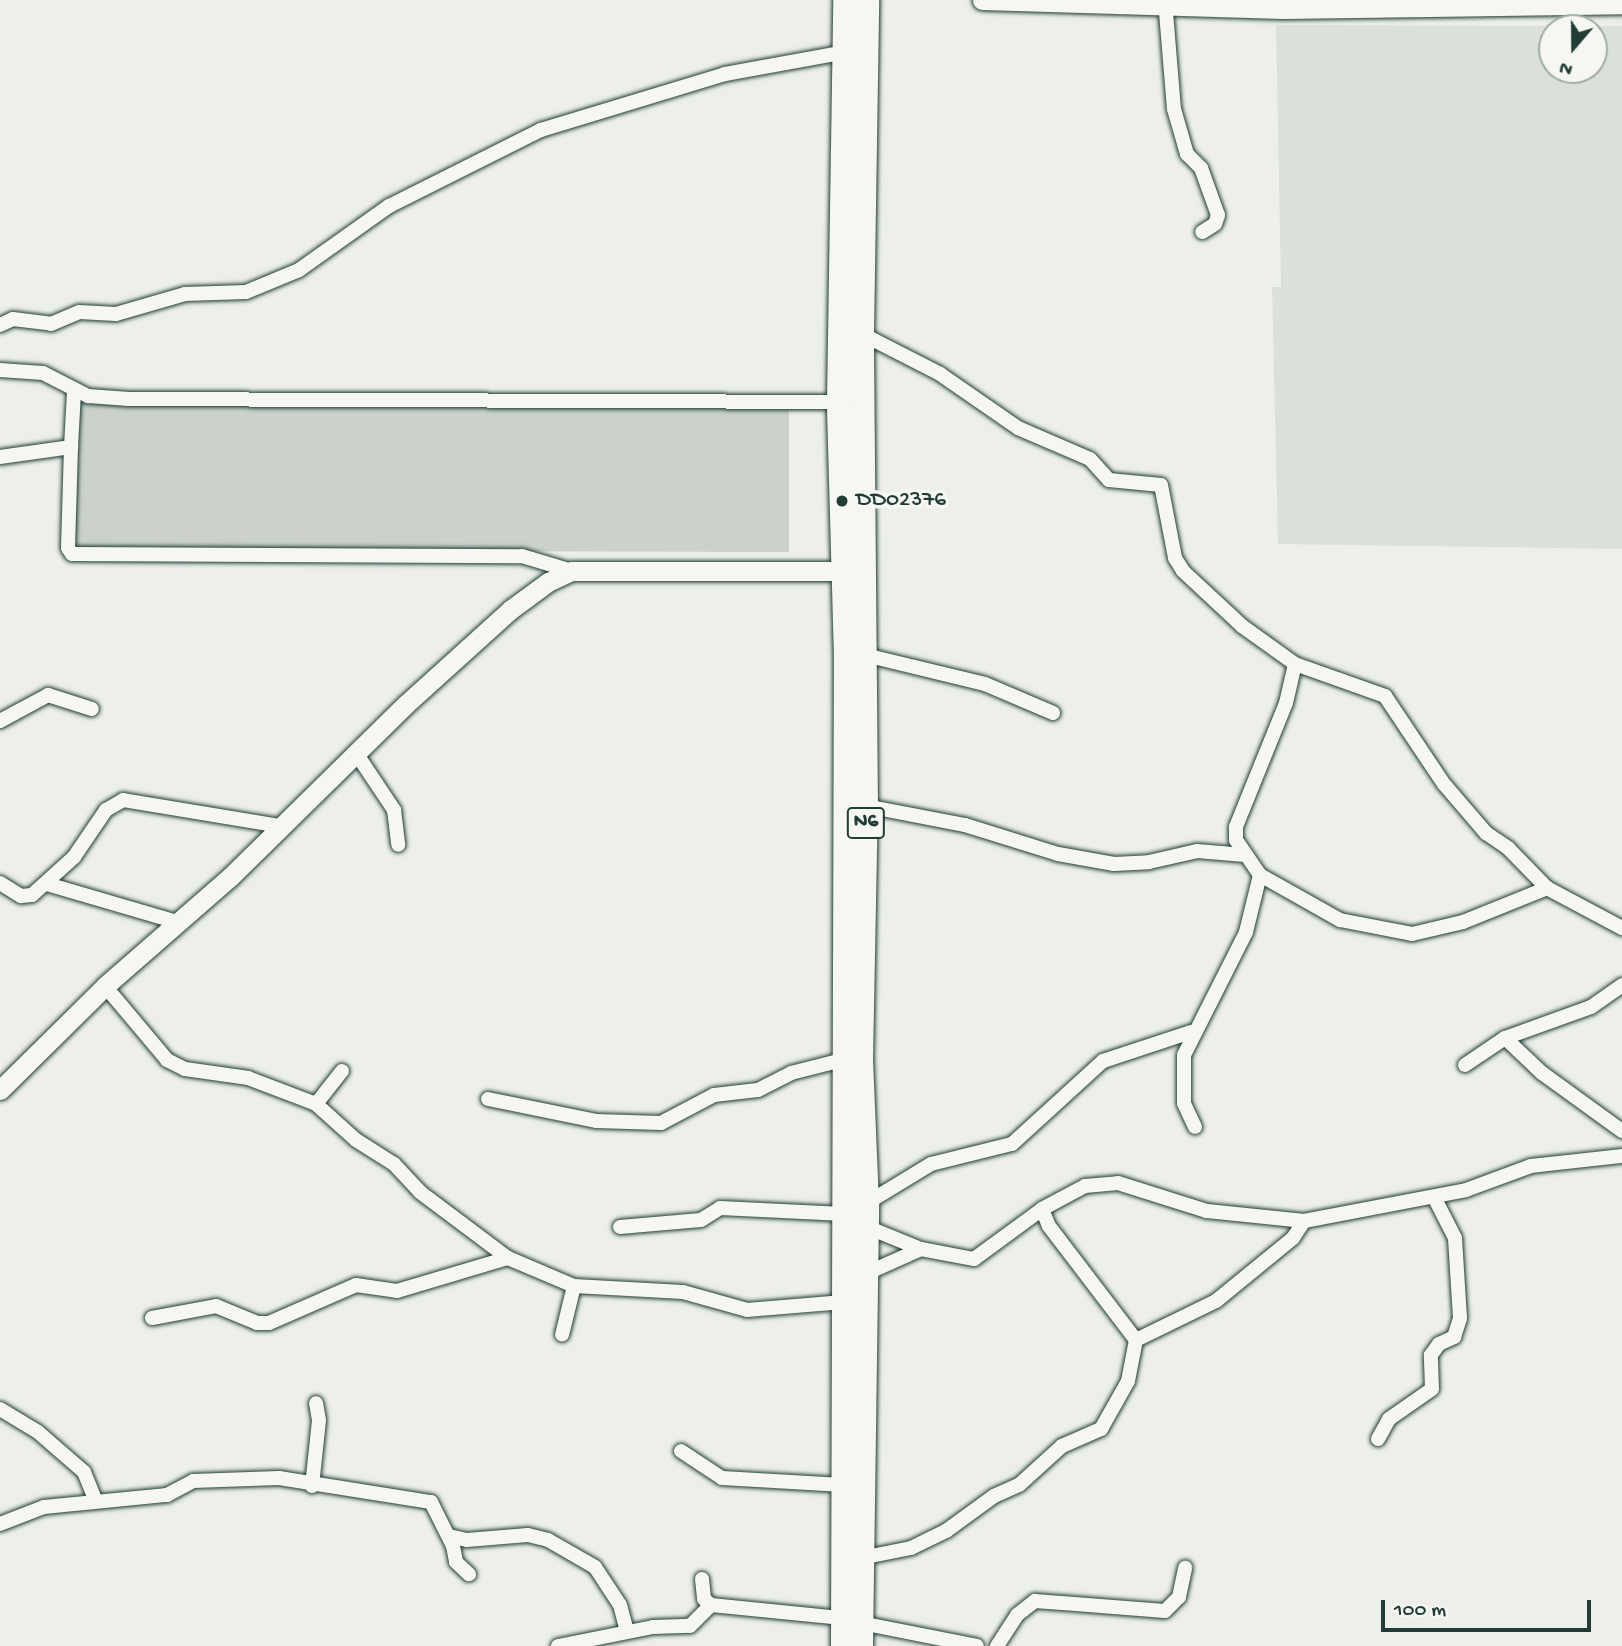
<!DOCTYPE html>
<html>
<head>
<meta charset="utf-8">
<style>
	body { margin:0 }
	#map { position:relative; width:1622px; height:1646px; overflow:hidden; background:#edefea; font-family:"Gochi Hand",sans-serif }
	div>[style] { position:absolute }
	.built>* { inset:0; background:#dce0db }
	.green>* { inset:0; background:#cbd2cc }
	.roads { filter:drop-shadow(0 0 2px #1f3d34) drop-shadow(0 0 2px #1f3d34) }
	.street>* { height:14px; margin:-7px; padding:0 7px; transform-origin:7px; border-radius:7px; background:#f6f6f2 }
	.secondary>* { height:19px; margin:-9.5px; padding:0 9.5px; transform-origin:9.5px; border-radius:9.5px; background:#f6f6f2 }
	.highway>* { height:24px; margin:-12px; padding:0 12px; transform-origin:12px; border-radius:12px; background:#f6f6f2 }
	.dots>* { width:19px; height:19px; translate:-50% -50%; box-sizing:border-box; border:4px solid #f6f6f2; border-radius:50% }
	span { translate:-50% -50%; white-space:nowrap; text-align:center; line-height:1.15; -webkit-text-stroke:7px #f6f6f2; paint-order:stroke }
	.shield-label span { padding:2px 5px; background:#f6f6f2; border:2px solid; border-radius:5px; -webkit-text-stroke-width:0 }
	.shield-label { font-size:21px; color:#1f3d34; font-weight:700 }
	.poi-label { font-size:23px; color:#1f3d34 }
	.left { translate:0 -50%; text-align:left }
	.north { position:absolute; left:1538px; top:14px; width:70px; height:70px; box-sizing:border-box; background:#f6f6f2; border:2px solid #a0aca6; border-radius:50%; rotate:200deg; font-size:19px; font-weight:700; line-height:28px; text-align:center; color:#1f3d34 }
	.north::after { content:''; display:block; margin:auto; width:24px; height:32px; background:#1f3d34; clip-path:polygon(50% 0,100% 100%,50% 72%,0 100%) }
	.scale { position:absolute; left:1381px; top:1600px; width:210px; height:32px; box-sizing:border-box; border:4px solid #1f3d34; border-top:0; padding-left:9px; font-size:21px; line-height:24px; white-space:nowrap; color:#1f3d34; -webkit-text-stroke:5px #f6f6f2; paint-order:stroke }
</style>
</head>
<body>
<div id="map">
	<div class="built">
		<i style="clip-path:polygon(evenodd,1276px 25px,1622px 26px,1622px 549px,1278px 544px,1272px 287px,1281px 287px,1276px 25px,1552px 28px,1594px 28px,1594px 70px,1552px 70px,1552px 28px)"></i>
	</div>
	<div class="green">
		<i style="clip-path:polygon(66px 403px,789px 404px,789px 552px,62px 550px)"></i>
	</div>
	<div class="roads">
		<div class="street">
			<i style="left:1165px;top:0;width:109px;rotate:85.3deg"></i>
			<i style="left:1174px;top:109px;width:47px;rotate:73.9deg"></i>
			<i style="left:1187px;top:154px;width:20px;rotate:45deg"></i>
			<i style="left:1201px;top:168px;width:50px;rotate:70.1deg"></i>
			<i style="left:1218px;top:215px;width:9px;rotate:108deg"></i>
			<i style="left:1215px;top:224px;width:15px;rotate:148deg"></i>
			<i style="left:0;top:325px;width:14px;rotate:-25deg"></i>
			<i style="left:13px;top:319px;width:38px;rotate:7deg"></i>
			<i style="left:51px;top:324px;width:30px;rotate:-23deg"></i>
			<i style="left:79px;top:312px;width:37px;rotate:3deg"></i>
			<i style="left:116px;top:314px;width:72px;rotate:-16.2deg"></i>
			<i style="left:185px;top:294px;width:61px;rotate:-1.9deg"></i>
			<i style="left:246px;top:292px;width:57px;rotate:-22.5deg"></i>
			<i style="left:299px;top:270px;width:110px;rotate:-35.4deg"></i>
			<i style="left:389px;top:206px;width:170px;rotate:-26.6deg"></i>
			<i style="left:541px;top:130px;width:192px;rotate:-16.9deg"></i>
			<i style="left:725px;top:74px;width:123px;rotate:-10.3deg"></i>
			<i style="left:862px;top:334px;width:88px;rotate:27.1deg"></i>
			<i style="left:940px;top:374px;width:95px;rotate:34.7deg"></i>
			<i style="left:1018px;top:428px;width:78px;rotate:23.3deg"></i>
			<i style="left:1090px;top:459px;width:28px;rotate:48deg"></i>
			<i style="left:1109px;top:480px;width:52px;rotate:5.5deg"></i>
			<i style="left:1161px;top:485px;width:74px;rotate:79.1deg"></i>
			<i style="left:1175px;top:558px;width:15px;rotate:58deg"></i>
			<i style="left:1183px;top:571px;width:81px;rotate:43deg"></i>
			<i style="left:1242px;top:626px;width:65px;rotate:35.6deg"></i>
			<i style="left:1295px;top:664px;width:96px;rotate:19.6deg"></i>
			<i style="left:1385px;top:696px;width:106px;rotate:56.2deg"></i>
			<i style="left:1444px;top:784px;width:65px;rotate:49.4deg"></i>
			<i style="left:1486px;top:833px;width:27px;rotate:34deg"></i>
			<i style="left:1508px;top:848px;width:56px;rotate:45.7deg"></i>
			<i style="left:1547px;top:888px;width:85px;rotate:28.1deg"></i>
			<i style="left:0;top:370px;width:43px;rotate:4deg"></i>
			<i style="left:43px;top:373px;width:51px;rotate:27.1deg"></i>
			<i style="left:88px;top:396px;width:41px;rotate:4.2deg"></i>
			<i style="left:129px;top:399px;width:710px;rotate:0.24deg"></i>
			<i style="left:71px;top:447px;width:56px;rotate:-86.9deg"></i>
			<i style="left:0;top:457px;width:72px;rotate:-8deg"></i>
			<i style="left:71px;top:447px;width:101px;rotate:91.7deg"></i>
			<i style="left:68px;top:548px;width:7px;rotate:56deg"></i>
			<i style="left:72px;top:554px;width:450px;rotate:0.3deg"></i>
			<i style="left:522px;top:556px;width:52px;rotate:16.7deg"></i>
			<i style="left:865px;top:655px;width:123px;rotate:13.6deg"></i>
			<i style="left:985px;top:684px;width:74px;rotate:23.1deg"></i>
			<i style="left:1295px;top:664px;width:40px;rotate:103deg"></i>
			<i style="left:1286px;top:703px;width:134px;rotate:112deg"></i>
			<i style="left:1236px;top:827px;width:13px;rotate:90deg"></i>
			<i style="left:1236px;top:840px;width:42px;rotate:55.6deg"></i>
			<i style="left:1260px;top:875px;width:92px;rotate:29.4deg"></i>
			<i style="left:1340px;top:920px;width:73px;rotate:11deg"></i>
			<i style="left:1412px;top:934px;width:52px;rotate:-13.2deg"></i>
			<i style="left:1463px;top:922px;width:91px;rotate:-22deg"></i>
			<i style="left:0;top:721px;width:55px;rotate:-28.4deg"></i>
			<i style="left:48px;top:695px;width:46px;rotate:17.7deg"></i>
			<i style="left:356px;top:753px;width:69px;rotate:56.3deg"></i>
			<i style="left:394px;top:810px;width:35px;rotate:83deg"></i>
			<i style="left:866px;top:806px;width:101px;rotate:10.9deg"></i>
			<i style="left:965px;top:825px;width:97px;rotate:17.3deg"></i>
			<i style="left:1058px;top:854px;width:57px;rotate:10.1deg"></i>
			<i style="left:1114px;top:864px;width:35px;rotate:-3deg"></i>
			<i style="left:1149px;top:862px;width:49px;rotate:-12.9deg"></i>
			<i style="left:1197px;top:851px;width:48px;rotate:4.8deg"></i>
			<i style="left:0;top:883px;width:25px;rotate:32deg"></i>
			<i style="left:21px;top:896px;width:11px;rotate:-5deg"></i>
			<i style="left:32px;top:895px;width:57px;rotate:-42.1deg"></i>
			<i style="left:74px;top:857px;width:57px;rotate:-55.8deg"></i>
			<i style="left:106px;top:810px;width:20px;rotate:-30deg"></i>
			<i style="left:123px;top:800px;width:159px;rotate:9.4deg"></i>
			<i style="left:47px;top:884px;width:139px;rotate:16.3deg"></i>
			<i style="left:105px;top:986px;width:97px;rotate:50deg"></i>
			<i style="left:167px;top:1060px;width:20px;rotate:27deg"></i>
			<i style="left:185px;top:1069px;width:64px;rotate:8.1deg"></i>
			<i style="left:248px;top:1078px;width:73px;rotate:20.9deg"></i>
			<i style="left:316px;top:1104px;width:42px;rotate:-51.8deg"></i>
			<i style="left:1505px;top:1038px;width:51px;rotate:43.4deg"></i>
			<i style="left:1542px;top:1073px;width:99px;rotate:35.9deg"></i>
			<i style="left:1465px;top:1065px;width:48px;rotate:-34deg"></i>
			<i style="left:1505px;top:1038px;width:91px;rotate:-19.8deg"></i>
			<i style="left:1591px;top:1007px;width:38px;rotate:-35deg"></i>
			<i style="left:488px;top:1099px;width:110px;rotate:11.5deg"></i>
			<i style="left:596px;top:1121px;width:65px;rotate:1.8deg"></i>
			<i style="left:661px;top:1123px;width:60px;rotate:-27.8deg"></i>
			<i style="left:714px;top:1095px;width:44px;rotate:-6.5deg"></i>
			<i style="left:758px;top:1090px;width:37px;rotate:-27deg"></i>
			<i style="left:791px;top:1073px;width:53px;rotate:-14.3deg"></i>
			<i style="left:316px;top:1104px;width:54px;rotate:42deg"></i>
			<i style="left:356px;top:1140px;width:45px;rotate:32.3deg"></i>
			<i style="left:394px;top:1164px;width:38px;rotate:47deg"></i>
			<i style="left:420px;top:1192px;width:110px;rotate:36.9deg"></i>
			<i style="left:1195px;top:1127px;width:26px;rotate:-115deg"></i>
			<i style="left:1184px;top:1103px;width:48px;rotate:-90deg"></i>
			<i style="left:1184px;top:1055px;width:138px;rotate:-63.2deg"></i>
			<i style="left:1246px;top:932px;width:59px;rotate:-76.2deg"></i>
			<i style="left:867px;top:1203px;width:75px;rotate:-31.4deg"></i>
			<i style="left:931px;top:1164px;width:83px;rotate:-13.9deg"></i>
			<i style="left:1012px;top:1144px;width:123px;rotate:-42.4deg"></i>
			<i style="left:1103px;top:1061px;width:93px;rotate:-18.2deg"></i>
			<i style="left:1042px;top:1209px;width:18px;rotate:68deg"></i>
			<i style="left:1049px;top:1226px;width:143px;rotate:52.7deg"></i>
			<i style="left:620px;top:1227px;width:81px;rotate:-4.9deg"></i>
			<i style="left:701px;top:1220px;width:22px;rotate:-32deg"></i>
			<i style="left:720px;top:1208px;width:124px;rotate:2.8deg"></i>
			<i style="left:867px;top:1227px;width:58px;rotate:22.2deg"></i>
			<i style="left:921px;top:1249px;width:54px;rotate:10.7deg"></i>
			<i style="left:974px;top:1259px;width:84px;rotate:-36.3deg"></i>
			<i style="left:1042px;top:1209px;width:49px;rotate:-28.1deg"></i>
			<i style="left:1085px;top:1186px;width:33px;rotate:-5deg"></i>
			<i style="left:1118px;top:1183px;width:93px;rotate:17.5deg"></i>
			<i style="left:1207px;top:1211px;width:98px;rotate:5.9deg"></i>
			<i style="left:1304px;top:1221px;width:165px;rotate:-10.8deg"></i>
			<i style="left:1466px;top:1190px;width:69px;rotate:-20.3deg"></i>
			<i style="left:1531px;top:1166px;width:92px;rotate:-6.3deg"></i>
			<i style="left:865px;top:1274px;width:61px;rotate:-24.1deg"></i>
			<i style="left:574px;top:1286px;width:109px;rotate:3.2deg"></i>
			<i style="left:683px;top:1292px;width:66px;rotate:15.7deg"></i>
			<i style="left:747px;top:1310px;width:97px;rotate:-4.7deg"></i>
			<i style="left:152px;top:1318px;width:65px;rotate:-10.6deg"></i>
			<i style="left:216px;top:1306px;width:44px;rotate:22.5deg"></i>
			<i style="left:257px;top:1323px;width:12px"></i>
			<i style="left:269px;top:1323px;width:95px;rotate:-23.6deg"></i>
			<i style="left:356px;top:1285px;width:41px;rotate:8.3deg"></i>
			<i style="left:397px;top:1291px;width:116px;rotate:-16.6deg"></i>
			<i style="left:508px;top:1258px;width:72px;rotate:23deg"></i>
			<i style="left:574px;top:1286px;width:50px;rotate:103.8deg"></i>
			<i style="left:0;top:1409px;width:44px;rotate:31.2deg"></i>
			<i style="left:38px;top:1432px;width:61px;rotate:41deg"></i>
			<i style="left:84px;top:1472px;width:31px;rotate:68deg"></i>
			<i style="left:1378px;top:1439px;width:23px;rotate:-61deg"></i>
			<i style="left:1389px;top:1419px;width:52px;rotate:-34.9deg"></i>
			<i style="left:1432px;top:1389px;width:34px;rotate:-92deg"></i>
			<i style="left:1431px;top:1355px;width:14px;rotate:-54deg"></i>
			<i style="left:1439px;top:1344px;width:17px;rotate:-25deg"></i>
			<i style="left:1454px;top:1337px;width:20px;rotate:-72deg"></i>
			<i style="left:1460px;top:1318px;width:80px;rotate:-93.6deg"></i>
			<i style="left:1455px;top:1238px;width:46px;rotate:-117.1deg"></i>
			<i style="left:681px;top:1451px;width:49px;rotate:33.4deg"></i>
			<i style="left:722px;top:1478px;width:121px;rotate:3.3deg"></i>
			<i style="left:312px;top:1486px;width:66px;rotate:-83.9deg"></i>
			<i style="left:319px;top:1420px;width:17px;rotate:-100deg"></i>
			<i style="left:0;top:1524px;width:47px;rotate:-21.1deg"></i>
			<i style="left:44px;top:1507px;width:124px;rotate:-5.6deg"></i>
			<i style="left:167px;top:1495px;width:30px;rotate:-28deg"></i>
			<i style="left:193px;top:1481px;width:86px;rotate:-2deg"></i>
			<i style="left:279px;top:1478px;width:154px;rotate:9deg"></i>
			<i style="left:431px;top:1502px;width:49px;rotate:63.4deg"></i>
			<i style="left:453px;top:1546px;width:16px;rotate:79deg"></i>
			<i style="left:456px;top:1562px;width:18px;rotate:43deg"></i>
			<i style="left:449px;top:1536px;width:18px;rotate:13deg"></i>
			<i style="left:467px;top:1540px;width:61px;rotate:-4.7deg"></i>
			<i style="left:528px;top:1535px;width:21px;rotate:14deg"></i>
			<i style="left:548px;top:1540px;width:54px;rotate:29.9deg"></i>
			<i style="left:595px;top:1567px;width:45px;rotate:56.7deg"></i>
			<i style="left:620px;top:1605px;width:27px;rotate:75deg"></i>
			<i style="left:861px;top:1558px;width:51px;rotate:-11.3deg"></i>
			<i style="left:911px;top:1548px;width:39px;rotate:-26deg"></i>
			<i style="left:946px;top:1531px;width:59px;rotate:-36.1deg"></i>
			<i style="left:994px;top:1496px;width:27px;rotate:-24deg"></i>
			<i style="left:1019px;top:1485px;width:58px;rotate:-42.2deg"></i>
			<i style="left:1062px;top:1446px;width:43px;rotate:-23.6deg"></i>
			<i style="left:1101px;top:1429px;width:55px;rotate:-60.6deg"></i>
			<i style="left:1128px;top:1381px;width:42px;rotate:-79deg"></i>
			<i style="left:1136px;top:1340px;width:89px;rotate:-26deg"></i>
			<i style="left:1216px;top:1301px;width:99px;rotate:-39.3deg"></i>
			<i style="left:1293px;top:1238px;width:20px;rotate:-57deg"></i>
			<i style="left:702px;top:1579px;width:20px;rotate:84deg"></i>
			<i style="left:704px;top:1599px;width:9px;rotate:41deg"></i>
			<i style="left:711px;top:1605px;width:132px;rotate:5.7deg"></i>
			<i style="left:861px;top:1623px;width:118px;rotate:11.2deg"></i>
			<i style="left:558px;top:1646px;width:97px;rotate:-11.3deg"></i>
			<i style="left:653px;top:1627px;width:37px;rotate:-2deg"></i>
			<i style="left:690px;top:1626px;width:30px;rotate:-45deg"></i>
			<i style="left:997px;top:1646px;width:37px;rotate:-57deg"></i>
			<i style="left:1017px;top:1615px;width:23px;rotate:-38deg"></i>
			<i style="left:1035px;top:1601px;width:130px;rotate:4.4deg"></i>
			<i style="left:1165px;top:1611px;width:20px;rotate:-45deg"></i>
			<i style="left:1179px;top:1597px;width:30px;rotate:-78deg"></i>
		</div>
		<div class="secondary">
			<i style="left:982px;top:0;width:301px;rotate:1.7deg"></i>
			<i style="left:1283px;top:9px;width:339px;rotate:-0.8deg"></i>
			<i style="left:0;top:1090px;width:148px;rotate:-44.7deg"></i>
			<i style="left:105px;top:986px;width:166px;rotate:-41.1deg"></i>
			<i style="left:230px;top:877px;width:245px;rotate:-44.5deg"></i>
			<i style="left:405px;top:705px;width:142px;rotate:-42.1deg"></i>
			<i style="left:510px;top:610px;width:47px;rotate:-36.4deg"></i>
			<i style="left:548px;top:582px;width:26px;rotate:-25deg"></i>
			<i style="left:572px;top:571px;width:286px"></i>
		</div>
		<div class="highway">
			<i style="left:843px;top:1646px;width:987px;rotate:-89.83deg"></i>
			<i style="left:846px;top:659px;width:257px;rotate:-91.6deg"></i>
			<i style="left:839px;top:402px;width:402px;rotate:-89.1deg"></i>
			<i style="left:861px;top:1646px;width:443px;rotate:-89.2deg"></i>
			<i style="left:867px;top:1203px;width:143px;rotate:-92.4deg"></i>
			<i style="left:861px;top:1060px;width:254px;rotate:-88.9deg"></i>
			<i style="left:866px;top:806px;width:472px;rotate:-90.5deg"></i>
			<i style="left:862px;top:334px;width:334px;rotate:-89.1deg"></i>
		</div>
	</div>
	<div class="dots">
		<i style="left:842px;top:501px;background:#1f3d34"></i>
	</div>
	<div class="shield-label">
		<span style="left:866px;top:823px">N6</span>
	</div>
	<div class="poi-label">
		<span class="left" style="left:856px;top:501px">DD02376</span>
	</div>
	<div class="north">N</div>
	<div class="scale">100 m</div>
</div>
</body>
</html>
